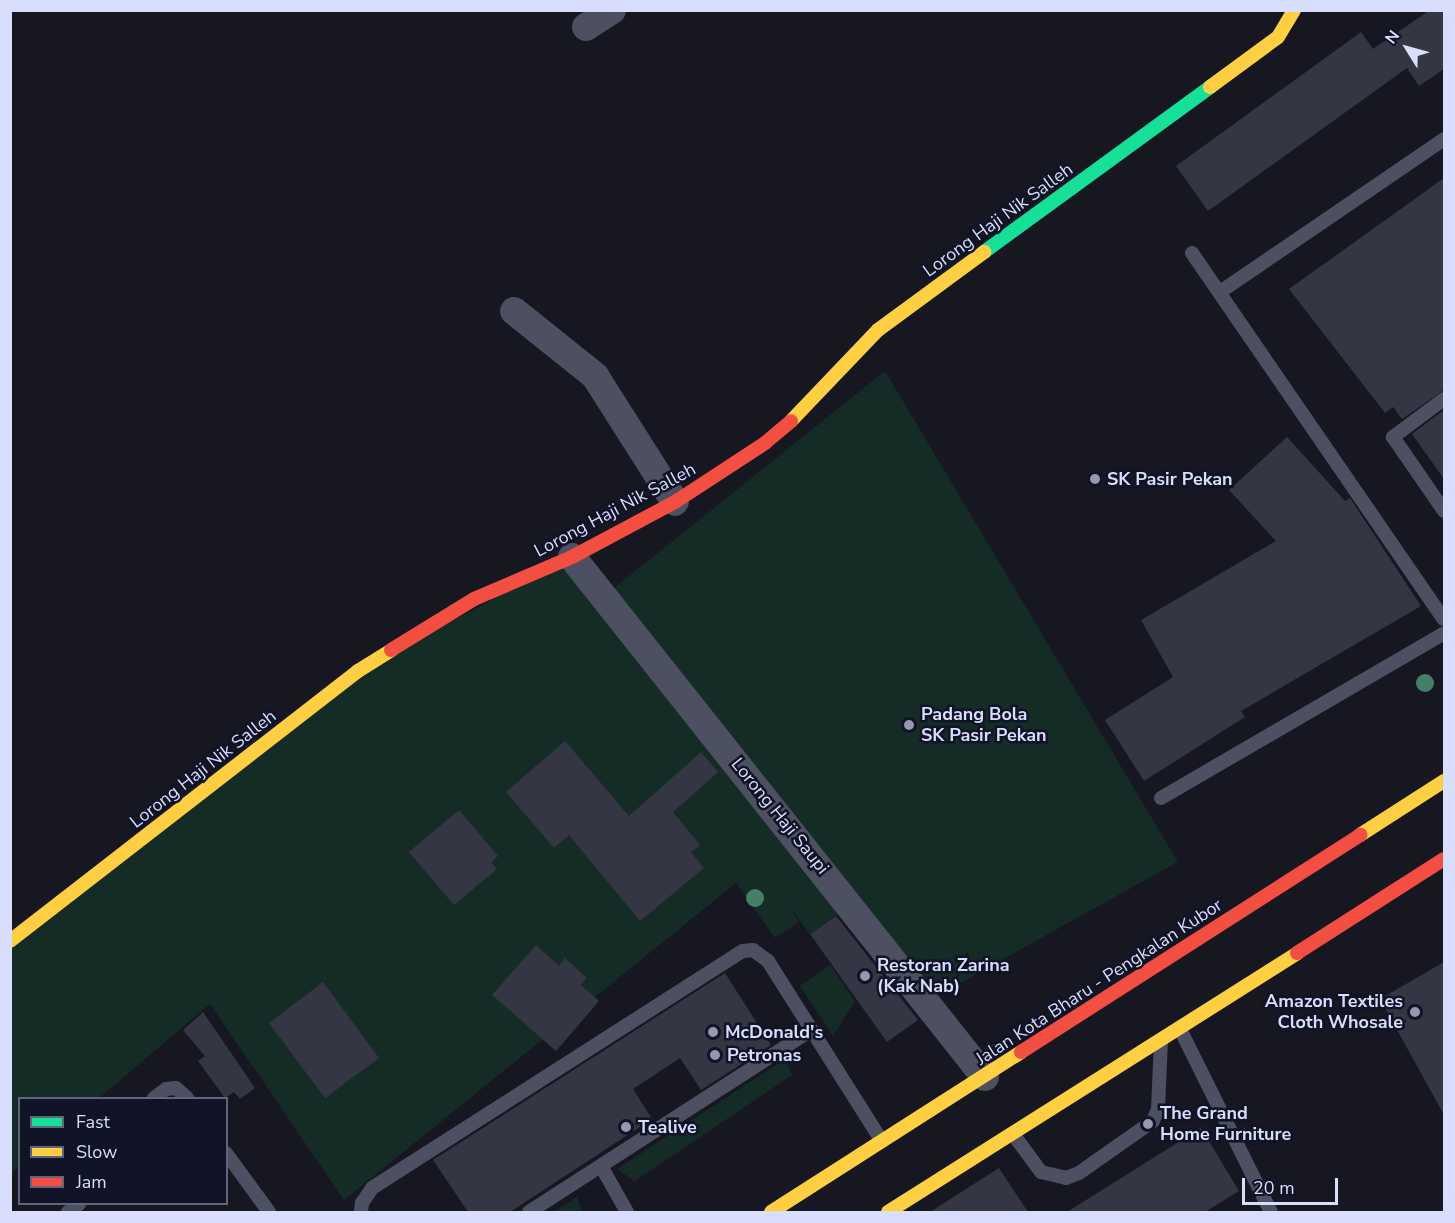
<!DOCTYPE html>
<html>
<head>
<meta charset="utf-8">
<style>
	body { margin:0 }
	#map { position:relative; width:1455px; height:1223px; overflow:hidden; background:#161721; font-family:"Nunito Sans",sans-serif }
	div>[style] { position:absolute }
	.green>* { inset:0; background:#152c26 }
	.building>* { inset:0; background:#343643 }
	.lane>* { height:14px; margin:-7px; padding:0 7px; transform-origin:7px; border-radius:7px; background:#4c5061 }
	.street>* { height:28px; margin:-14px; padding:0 14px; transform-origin:14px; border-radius:14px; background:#4c5061 }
	.fast>* { height:14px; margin:-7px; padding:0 7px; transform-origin:7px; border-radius:7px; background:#16e098 }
	.slow>* { height:14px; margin:-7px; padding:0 7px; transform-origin:7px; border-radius:7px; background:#ffcf43 }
	.jam>* { height:14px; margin:-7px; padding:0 7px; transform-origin:7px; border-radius:7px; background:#f24e42 }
	.trees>* { width:18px; height:18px; margin:-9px; border-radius:50%; background:#458066 }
	.dots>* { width:16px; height:16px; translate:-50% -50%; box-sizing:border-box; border:3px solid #111326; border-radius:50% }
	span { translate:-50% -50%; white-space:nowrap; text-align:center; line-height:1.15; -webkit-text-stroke:5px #111326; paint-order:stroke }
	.street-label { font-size:18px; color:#d9defc }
	.poi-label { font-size:18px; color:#d9defc; font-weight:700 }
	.left { translate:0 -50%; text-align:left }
	.right { translate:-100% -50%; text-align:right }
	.frame { position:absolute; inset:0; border:12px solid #d9defc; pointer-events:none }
	.legend { position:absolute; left:18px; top:1097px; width:210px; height:108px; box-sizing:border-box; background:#111326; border:2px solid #61647c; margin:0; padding:8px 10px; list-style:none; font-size:18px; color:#d9defc }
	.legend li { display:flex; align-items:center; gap:12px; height:30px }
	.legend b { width:30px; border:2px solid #61647c }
	.north { position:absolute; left:1377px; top:18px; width:60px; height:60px; -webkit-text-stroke:4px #111326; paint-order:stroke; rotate:307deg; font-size:16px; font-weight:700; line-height:24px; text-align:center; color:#d9defc }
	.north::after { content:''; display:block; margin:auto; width:21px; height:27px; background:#d9defc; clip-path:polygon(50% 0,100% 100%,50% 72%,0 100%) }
	.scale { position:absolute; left:1242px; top:1178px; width:96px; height:27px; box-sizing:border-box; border:3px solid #d9defc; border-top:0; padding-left:8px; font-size:18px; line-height:21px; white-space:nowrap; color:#d9defc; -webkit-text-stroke:4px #111326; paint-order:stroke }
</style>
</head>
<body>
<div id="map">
	<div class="green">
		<i style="clip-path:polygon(885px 371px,1178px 862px,937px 996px,614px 588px)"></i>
		<i style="clip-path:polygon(572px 557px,851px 904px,810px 934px,787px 904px,799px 922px,775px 938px,736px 883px,344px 1200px,210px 1004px,99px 1098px,20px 1098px,19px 1166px,11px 1174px,11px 941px,358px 671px)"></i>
		<i style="clip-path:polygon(830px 965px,855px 1001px,833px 1036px,800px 986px)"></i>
		<i style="clip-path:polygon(785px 1059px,792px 1075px,635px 1181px,617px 1169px)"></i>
		<i style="clip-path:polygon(577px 1197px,582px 1212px,554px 1212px)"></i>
	</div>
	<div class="building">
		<i style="clip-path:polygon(1430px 10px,1444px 10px,1444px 69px,1419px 86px,1407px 68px,1208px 211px,1176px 166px,1361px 32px,1373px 49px)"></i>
		<i style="clip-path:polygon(1444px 178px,1444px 390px,1402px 419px,1393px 407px,1385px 413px,1289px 289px)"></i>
		<i style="clip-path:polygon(1444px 410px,1444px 479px,1412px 434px)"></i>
		<i style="clip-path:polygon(1287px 437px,1345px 501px,1350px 498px,1421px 606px,1241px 711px,1245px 717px,1144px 781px,1105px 720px,1173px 677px,1141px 620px,1276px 541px,1229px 490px)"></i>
		<i style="clip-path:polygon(565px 741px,629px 816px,701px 752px,718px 772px,673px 812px,700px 845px,691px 852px,704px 868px,640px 921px,569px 835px,554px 848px,506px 792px)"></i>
		<i style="clip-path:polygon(459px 810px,498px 856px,491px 862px,497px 869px,454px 905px,409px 852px)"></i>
		<i style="clip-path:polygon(836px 916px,918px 1020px,887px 1042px,810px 934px)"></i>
		<i style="clip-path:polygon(536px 945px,559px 966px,565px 958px,587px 978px,581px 985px,599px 1001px,556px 1051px,492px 995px)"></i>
		<i style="clip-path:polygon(1444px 962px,1444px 1115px,1380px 999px)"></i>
		<i style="clip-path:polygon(725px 973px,771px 1045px,701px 1090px,680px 1058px,633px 1089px,652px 1119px,510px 1212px,468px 1212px,433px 1160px)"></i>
		<i style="clip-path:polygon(323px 982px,379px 1058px,325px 1098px,269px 1023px)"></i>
		<i style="clip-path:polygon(203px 1012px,255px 1088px,240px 1099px,234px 1092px,225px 1098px,198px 1061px,205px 1056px,183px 1030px)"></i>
		<i style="clip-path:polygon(1201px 1128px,1239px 1191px,1205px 1212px,1067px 1212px)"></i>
		<i style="clip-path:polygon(999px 1168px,1028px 1212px,930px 1212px)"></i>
	</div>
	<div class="lane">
		<i style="left:1192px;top:253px;width:444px;rotate:55.5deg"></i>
		<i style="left:1220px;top:292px;width:271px;rotate:-34.3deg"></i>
		<i style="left:1444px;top:399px;width:64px;rotate:143.3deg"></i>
		<i style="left:1393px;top:437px;width:90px;rotate:55.4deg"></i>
		<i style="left:1161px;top:798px;width:328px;rotate:-30.2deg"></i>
		<i style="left:1180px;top:1029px;width:204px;rotate:63.6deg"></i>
		<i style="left:154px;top:1098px;width:15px;rotate:-37deg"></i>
		<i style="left:166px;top:1089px;width:10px;rotate:-6deg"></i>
		<i style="left:176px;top:1088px;width:15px;rotate:42deg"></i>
		<i style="left:1013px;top:1134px;width:47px;rotate:53.6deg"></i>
		<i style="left:1041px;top:1172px;width:26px;rotate:13deg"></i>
		<i style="left:1066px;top:1178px;width:14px;rotate:-21deg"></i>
		<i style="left:1079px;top:1173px;width:90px;rotate:-35.1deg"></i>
		<i style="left:1153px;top:1121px;width:13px;rotate:-67deg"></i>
		<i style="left:1158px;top:1109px;width:68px;rotate:-87.5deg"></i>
		<i style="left:226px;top:1153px;width:73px;rotate:53.9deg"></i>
		<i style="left:601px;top:1166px;width:53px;rotate:60.5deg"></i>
		<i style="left:68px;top:1212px;width:14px;rotate:-36deg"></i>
		<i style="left:361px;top:1212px;width:9px;rotate:-84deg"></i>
		<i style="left:362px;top:1203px;width:18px;rotate:-56deg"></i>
		<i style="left:372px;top:1188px;width:440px;rotate:-32.6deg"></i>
		<i style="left:743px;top:951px;width:10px;rotate:-6deg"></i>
		<i style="left:753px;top:950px;width:19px;rotate:36deg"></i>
		<i style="left:768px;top:961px;width:213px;rotate:57.7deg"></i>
		<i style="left:529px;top:1212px;width:336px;rotate:-32.8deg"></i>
	</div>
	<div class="street">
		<i style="left:586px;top:27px;width:31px;rotate:-33deg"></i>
		<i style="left:514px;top:311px;width:104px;rotate:38.7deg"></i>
		<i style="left:595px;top:376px;width:149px;rotate:57.6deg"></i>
		<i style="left:572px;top:557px;width:664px;rotate:51.54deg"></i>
	</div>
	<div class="fast">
		<i style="left:984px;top:252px;width:280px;rotate:-36.1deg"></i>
	</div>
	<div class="slow">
		<i style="left:1210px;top:87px;width:84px;rotate:-36.3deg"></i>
		<i style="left:1278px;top:37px;width:31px;rotate:-59deg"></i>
		<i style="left:791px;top:421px;width:126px;rotate:-46.3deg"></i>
		<i style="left:878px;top:330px;width:132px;rotate:-36.3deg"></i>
		<i style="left:1360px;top:835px;width:100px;rotate:-32.7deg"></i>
		<i style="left:10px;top:941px;width:440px;rotate:-37.8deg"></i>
		<i style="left:358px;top:671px;width:39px;rotate:-32deg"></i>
		<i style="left:771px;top:1212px;width:297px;rotate:-32.6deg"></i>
		<i style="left:888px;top:1212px;width:484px;rotate:-32.3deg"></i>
	</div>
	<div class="jam">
		<i style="left:391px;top:650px;width:97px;rotate:-31.6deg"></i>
		<i style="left:474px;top:599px;width:107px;rotate:-23.2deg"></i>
		<i style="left:572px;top:557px;width:117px;rotate:-28.1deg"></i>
		<i style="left:675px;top:502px;width:108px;rotate:-33.2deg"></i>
		<i style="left:765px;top:443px;width:34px;rotate:-40deg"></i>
		<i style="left:1297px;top:953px;width:174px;rotate:-32.6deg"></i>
		<i style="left:1021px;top:1052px;width:403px;rotate:-32.6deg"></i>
	</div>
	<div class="trees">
		<i style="left:1425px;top:683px"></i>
		<i style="left:755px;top:898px"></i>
	</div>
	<div class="dots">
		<i style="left:1095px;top:479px;background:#9598af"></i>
		<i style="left:909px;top:725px;background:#9598af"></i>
		<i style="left:865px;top:976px;background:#9598af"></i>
		<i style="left:1415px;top:1012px;background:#9598af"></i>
		<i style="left:713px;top:1032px;background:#9598af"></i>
		<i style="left:715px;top:1055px;background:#9598af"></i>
		<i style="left:1148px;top:1124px;background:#9598af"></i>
		<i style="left:626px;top:1127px;background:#9598af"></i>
	</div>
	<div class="street-label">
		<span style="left:998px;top:220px;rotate:-36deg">Lorong Haji Nik Salleh</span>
		<span style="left:615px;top:510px;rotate:-28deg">Lorong Haji Nik Salleh</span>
		<span style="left:203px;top:769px;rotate:-38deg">Lorong Haji Nik Salleh</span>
		<span style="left:780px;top:816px;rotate:51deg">Lorong Haji Saupi</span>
		<span style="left:1099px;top:982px;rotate:-33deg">Jalan Kota Bharu - Pengkalan Kubor</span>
	</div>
	<div class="poi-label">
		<span class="left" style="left:1107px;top:479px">SK Pasir Pekan</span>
		<span class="left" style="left:921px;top:725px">Padang Bola<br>SK Pasir Pekan</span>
		<span class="left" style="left:877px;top:976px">Restoran Zarina<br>(Kak Nab)</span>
		<span class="right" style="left:1403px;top:1012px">Amazon Textiles<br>Cloth Whosale</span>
		<span class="left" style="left:725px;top:1032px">McDonald's</span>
		<span class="left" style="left:727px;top:1055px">Petronas</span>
		<span class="left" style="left:1160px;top:1124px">The Grand<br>Home Furniture</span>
		<span class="left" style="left:638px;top:1127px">Tealive</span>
	</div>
	<div class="frame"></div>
	<ul class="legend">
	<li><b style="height:8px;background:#16e098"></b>Fast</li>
	<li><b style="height:8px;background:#ffcf43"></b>Slow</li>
	<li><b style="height:8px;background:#f24e42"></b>Jam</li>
	</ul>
	<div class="north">N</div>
	<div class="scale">20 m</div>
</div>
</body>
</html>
